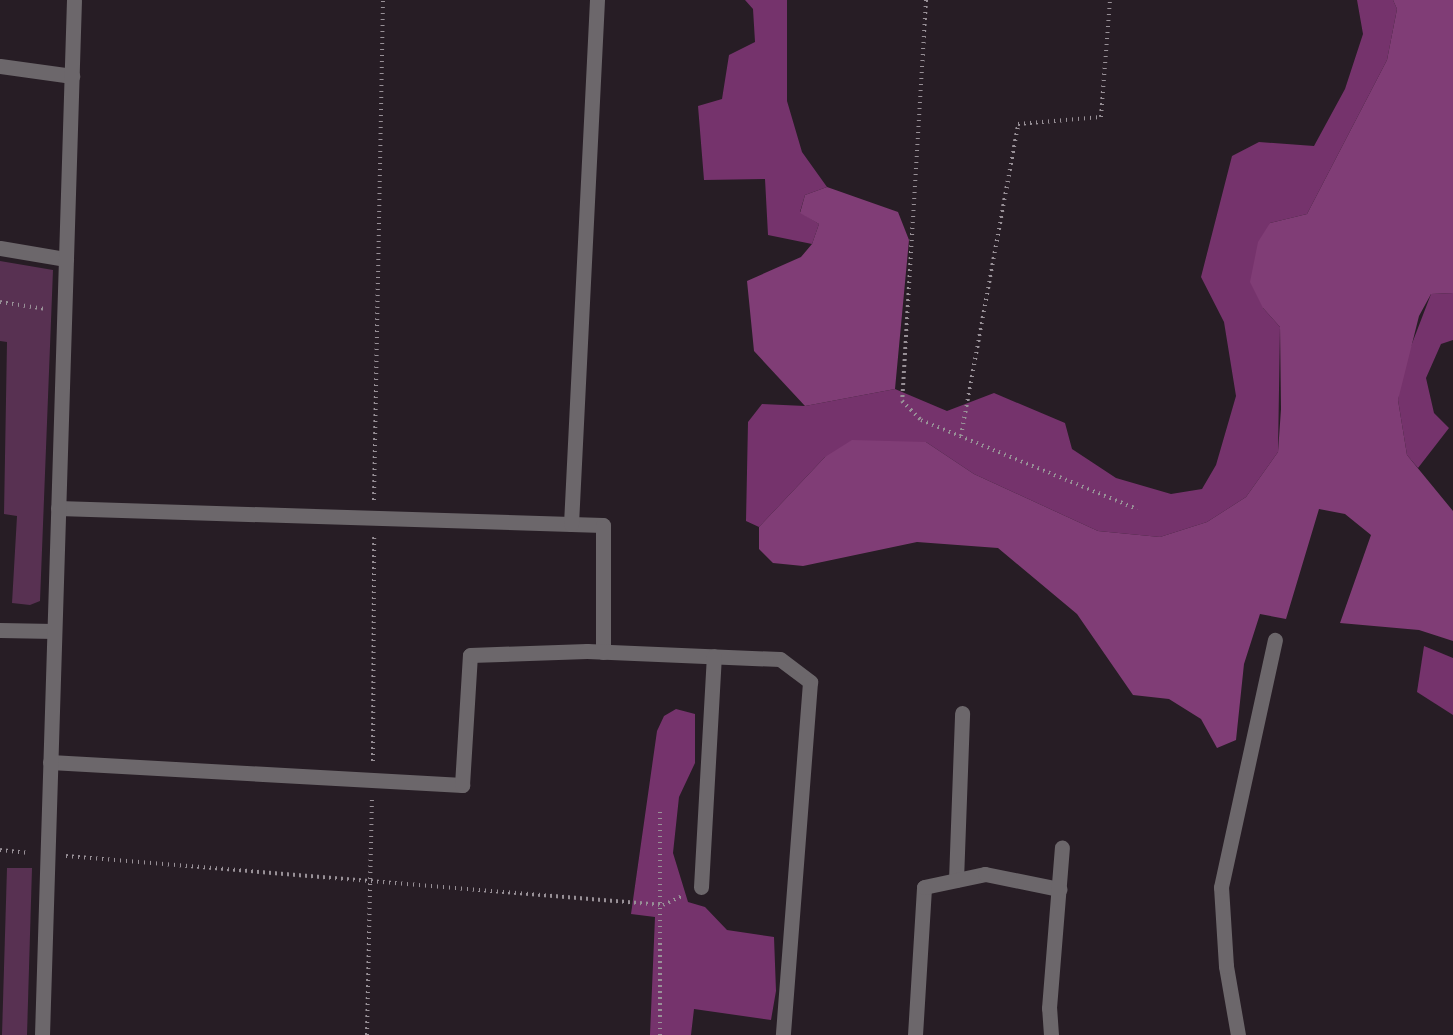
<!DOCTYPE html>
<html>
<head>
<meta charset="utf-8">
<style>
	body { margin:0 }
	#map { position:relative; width:1453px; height:1035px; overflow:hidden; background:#271d25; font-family:"IBM Plex Serif",serif }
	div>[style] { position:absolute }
	.green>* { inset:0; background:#583152 }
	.forest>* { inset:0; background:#75336c }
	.water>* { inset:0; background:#803d76 }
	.path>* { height:4px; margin-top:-2px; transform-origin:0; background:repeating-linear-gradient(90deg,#989097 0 1.5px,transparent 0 6px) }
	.minor>* { height:15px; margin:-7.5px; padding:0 7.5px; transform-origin:7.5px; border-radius:7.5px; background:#6c676b }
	span { translate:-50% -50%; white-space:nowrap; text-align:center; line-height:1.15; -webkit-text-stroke:4.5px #271d25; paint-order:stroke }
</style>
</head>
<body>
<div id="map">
	<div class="green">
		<i style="clip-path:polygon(0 261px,53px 270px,40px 601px,30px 605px,12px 603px,17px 516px,4px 514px,7px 342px,0 341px)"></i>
		<i style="clip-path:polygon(7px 868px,32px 868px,27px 1035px,2px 1035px)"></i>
	</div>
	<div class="forest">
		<i style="clip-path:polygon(745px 0,787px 0,787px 101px,802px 152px,827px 187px,805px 195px,800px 212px,819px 224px,812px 244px,768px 235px,765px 179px,704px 180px,698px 106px,722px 99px,729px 55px,755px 42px,753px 9px)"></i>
		<i style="clip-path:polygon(1357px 0,1393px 0,1397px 9px,1387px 60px,1307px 214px,1270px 223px,1263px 308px,1280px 327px,1278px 452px,1246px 497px,1207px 522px,1160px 537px,1098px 531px,974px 474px,926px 442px,825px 457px,759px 527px,746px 521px,748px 422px,762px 404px,805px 406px,895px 389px,947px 411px,994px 393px,1065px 423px,1072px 449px,1116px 478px,1171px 494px,1202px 489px,1216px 465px,1236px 396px,1224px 322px,1201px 277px,1232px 156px,1259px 142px,1314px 146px,1345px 89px,1363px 34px)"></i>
		<i style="clip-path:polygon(1453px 293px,1453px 340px,1441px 344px,1426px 378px,1434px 413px,1449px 428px,1418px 468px,1407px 455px,1398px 400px,1403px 367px,1431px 294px)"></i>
		<i style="clip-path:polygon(1424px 646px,1453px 658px,1453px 715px,1417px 692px)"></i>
		<i style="clip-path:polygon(676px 709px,695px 714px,695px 763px,679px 797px,673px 853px,688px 902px,705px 907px,727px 930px,774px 937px,776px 991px,771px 1020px,694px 1009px,691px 1035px,650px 1035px,655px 917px,631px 914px,657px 731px,664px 716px)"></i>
	</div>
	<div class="water">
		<i style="clip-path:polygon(1393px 0,1453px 0,1453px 293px,1431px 294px,1419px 316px,1398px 400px,1407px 455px,1453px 511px,1453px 641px,1419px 630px,1340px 623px,1371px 535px,1345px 514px,1319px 509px,1286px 619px,1260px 614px,1244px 664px,1236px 740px,1217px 748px,1201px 719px,1169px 699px,1133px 695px,1077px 614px,998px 548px,917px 542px,803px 566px,773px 563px,759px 549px,759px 527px,825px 457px,852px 440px,926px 442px,974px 474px,1098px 531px,1160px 537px,1207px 522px,1246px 497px,1278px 452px,1281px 409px,1280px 327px,1263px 308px,1250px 282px,1258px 242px,1270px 223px,1307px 214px,1387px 60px,1397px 9px)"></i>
		<i style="clip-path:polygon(827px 187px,898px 212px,909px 240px,895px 389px,805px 406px,754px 351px,747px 281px,801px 257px,812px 244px,819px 224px,800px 213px,805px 195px)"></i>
	</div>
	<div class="path">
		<i style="left:926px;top:0;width:402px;rotate:93.4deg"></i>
		<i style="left:902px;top:401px;width:27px;rotate:45deg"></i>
		<i style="left:921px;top:420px;width:234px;rotate:22.4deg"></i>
		<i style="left:0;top:302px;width:47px;rotate:8.7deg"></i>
		<i style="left:961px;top:436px;width:317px;rotate:-79.6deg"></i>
		<i style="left:1018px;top:124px;width:83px;rotate:-4.8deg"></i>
		<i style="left:1101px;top:117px;width:117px;rotate:-85.6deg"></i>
		<i style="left:374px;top:500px;width:500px;rotate:-88.97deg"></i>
		<i style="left:373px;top:761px;width:226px;rotate:-89.7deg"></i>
		<i style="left:0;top:850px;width:29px;rotate:6deg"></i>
		<i style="left:66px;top:856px;width:599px;rotate:4.69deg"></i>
		<i style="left:663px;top:905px;width:23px;rotate:-25deg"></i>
		<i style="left:367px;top:1035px;width:236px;rotate:-88.8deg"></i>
		<i style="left:660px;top:1035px;width:224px;rotate:-90deg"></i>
	</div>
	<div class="minor">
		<i style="left:0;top:66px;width:73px;rotate:7.9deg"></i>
		<i style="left:0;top:248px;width:67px;rotate:9.5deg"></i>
		<i style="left:58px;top:508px;width:545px;rotate:1.79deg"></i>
		<i style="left:603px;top:525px;width:127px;rotate:90deg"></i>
		<i style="left:571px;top:524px;width:525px;rotate:-87.16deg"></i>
		<i style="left:0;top:630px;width:54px;rotate:1.1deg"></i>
		<i style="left:50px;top:762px;width:413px;rotate:3.2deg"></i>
		<i style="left:462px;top:785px;width:130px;rotate:-86.5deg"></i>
		<i style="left:470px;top:655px;width:117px;rotate:-2deg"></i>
		<i style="left:587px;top:651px;width:193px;rotate:2.4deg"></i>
		<i style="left:780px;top:659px;width:38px;rotate:37deg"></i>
		<i style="left:810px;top:682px;width:354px;rotate:94.4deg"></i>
		<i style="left:956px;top:880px;width:167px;rotate:-87.9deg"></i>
		<i style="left:701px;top:887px;width:231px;rotate:-86.8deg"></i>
		<i style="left:42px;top:1035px;width:1035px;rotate:-88.23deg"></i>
		<i style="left:915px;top:1035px;width:148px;rotate:-86.5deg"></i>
		<i style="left:924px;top:887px;width:62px;rotate:-12deg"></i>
		<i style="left:985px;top:874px;width:76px;rotate:11.5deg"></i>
		<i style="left:1051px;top:1035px;width:27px;rotate:-94deg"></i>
		<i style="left:1049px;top:1008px;width:161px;rotate:-85.4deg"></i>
		<i style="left:1238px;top:1035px;width:70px;rotate:-99.9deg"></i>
		<i style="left:1226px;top:966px;width:79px;rotate:-93.6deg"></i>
		<i style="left:1221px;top:887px;width:253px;rotate:-77.7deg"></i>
	</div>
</div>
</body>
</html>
